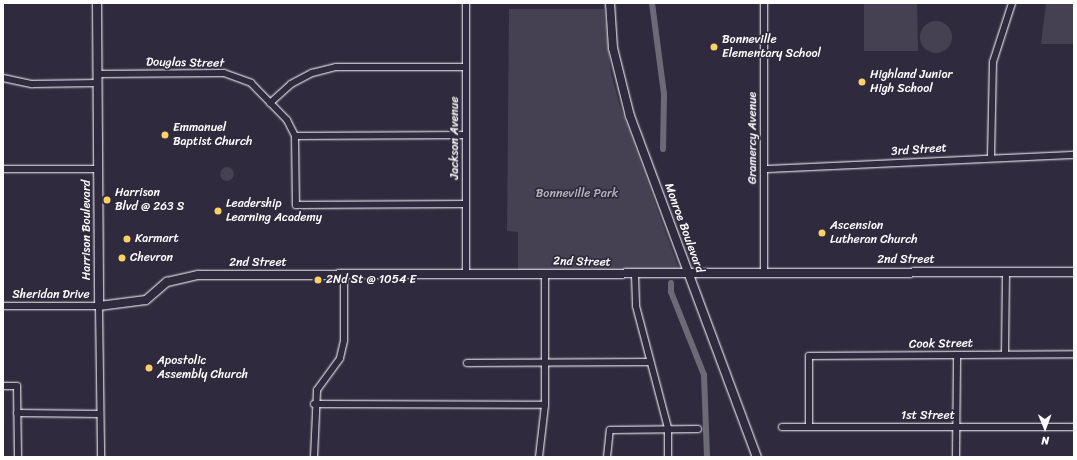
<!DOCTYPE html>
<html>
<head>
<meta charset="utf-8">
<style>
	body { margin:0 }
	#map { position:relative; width:1077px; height:460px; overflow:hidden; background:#2f2a3d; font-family:Sriracha,sans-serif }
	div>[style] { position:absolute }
	.green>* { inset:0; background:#464152 }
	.round { border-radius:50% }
	.canal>* { height:6px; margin:-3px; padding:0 3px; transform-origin:3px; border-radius:3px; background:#6d6a77 }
	.roads { filter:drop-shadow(0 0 1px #fff) drop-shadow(0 0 1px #fff) }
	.minor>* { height:6px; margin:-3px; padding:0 3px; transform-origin:3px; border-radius:3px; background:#2f2a3d }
	.major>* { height:8px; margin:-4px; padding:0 4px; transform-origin:4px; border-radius:4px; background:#2f2a3d }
	.dots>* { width:11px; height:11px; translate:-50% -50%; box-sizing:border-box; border:2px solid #2f2a3d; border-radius:50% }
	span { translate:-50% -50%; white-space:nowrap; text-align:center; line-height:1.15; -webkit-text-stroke:3.5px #2f2a3d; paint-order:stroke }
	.poi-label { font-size:12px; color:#fff }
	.left { translate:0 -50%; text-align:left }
	.street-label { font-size:12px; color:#fff }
	.park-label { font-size:12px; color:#b5b3ba }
	.frame { position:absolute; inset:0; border:4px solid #fff; pointer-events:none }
	.north { position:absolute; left:1025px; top:408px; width:40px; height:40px; -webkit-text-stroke:3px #2f2a3d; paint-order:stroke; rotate:179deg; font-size:11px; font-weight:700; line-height:16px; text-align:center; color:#fff }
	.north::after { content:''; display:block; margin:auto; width:14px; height:18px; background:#fff; clip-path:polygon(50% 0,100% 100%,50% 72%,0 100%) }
</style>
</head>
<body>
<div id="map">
	<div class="green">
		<i style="clip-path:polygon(864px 3px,917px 3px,918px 51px,864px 51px)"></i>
		<i style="clip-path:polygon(1046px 3px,1074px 3px,1074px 44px,1041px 44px)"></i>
		<i style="clip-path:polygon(509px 9px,604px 9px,611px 73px,619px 103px,680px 272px,518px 271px,518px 232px,507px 231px)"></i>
		<i class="round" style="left:920px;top:21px;width:32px;height:32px"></i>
		<i class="round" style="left:220px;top:167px;width:14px;height:14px"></i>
	</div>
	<div class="canal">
		<i style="left:652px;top:3px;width:92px;rotate:82.5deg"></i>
		<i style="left:664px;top:94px;width:55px;rotate:91deg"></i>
		<i style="left:671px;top:283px;width:9px;rotate:90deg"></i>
		<i style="left:671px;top:292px;width:89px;rotate:68.3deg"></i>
		<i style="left:704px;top:375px;width:82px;rotate:87.9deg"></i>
	</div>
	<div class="roads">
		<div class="minor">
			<i style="left:764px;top:3px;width:270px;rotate:90deg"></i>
			<i style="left:98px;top:74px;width:126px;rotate:-0.5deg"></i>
			<i style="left:224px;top:73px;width:29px;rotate:20deg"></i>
			<i style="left:251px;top:83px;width:52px;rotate:45.8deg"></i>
			<i style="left:287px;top:120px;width:18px;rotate:63deg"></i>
			<i style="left:295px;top:136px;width:69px;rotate:89.2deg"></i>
			<i style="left:296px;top:205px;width:169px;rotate:-0.3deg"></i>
			<i style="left:3px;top:78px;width:30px;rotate:12deg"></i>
			<i style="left:32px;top:84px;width:66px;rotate:-0.9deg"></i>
			<i style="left:270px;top:103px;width:28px;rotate:-42deg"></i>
			<i style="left:291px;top:84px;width:24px;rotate:-28deg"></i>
			<i style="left:312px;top:73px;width:25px;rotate:-14deg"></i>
			<i style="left:336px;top:67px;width:130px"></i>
			<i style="left:295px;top:136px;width:171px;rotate:-0.3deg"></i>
			<i style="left:991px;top:157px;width:95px;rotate:-88.8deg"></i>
			<i style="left:993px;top:62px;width:62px;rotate:-72.1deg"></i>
			<i style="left:3px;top:169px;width:96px"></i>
			<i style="left:765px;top:169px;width:309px;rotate:-2.6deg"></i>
			<i style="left:466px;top:273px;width:270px;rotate:-90deg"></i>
			<i style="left:635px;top:275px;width:31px;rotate:88deg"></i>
			<i style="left:636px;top:306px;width:126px;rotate:75.3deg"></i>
			<i style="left:668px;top:428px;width:29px;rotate:90deg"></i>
			<i style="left:3px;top:306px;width:96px"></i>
			<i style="left:99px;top:306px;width:151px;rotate:89.2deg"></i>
			<i style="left:1005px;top:354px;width:82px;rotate:-89.3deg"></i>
			<i style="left:467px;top:363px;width:182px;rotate:-0.3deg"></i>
			<i style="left:3px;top:386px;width:14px"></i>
			<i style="left:17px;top:386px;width:71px;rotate:89.2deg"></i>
			<i style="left:314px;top:404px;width:231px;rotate:0.2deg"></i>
			<i style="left:17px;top:413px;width:83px;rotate:0.7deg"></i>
			<i style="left:782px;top:427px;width:292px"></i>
			<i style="left:809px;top:427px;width:71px;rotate:-90deg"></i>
			<i style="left:809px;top:356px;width:265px;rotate:-0.4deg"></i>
			<i style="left:314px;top:457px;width:67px;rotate:-87.4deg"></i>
			<i style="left:317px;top:390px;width:39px;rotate:-54deg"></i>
			<i style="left:340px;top:358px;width:18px;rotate:-77deg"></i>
			<i style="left:344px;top:340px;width:66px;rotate:-90deg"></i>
			<i style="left:539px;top:457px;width:52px;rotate:-83.4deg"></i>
			<i style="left:545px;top:405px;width:131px;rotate:-90deg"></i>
			<i style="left:607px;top:457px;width:27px;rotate:-84deg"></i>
			<i style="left:610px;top:430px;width:88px;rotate:-0.7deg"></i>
			<i style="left:956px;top:457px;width:102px;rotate:-89.4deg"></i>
		</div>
		<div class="major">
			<i style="left:97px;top:3px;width:303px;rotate:89.6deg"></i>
			<i style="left:99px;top:306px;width:47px;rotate:-7.3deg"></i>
			<i style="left:146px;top:300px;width:28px;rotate:-41deg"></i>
			<i style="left:167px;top:282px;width:32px;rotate:-13deg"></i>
			<i style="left:198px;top:275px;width:876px;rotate:-0.2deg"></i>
			<i style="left:610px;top:3px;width:45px;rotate:86.2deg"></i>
			<i style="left:613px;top:48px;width:70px;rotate:76deg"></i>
			<i style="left:630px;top:116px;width:364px;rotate:69.6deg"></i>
		</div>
	</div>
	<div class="dots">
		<i style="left:714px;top:47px;background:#ffd166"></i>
		<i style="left:862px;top:82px;background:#ffd166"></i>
		<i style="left:165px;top:135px;background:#ffd166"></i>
		<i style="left:107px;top:200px;background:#ffd166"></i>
		<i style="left:218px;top:211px;background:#ffd166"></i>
		<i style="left:822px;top:233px;background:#ffd166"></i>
		<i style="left:127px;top:239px;background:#ffd166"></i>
		<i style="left:122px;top:258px;background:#ffd166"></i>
		<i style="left:318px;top:280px;background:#ffd166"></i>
		<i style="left:149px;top:368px;background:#ffd166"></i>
	</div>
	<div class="poi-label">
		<span class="left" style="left:722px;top:47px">Bonneville<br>Elementary School</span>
		<span class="left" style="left:870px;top:82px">Highland Junior<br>High School</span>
		<span class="left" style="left:173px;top:135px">Emmanuel<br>Baptist Church</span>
		<span class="left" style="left:115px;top:200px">Harrison<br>Blvd @ 263 S</span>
		<span class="left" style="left:226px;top:211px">Leadership<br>Learning Academy</span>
		<span class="left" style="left:830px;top:233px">Ascension<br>Lutheran Church</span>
		<span class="left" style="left:135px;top:239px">Karmart</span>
		<span class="left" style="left:130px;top:258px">Chevron</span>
		<span class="left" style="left:326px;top:280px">2Nd St @ 1054 E</span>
		<span class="left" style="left:157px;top:368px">Apostolic<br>Assembly Church</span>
	</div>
	<div class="street-label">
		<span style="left:185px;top:63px;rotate:1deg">Douglas Street</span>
		<span style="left:455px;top:138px;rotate:-90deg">Jackson Avenue</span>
		<span style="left:753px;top:138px;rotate:-90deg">Gramercy Avenue</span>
		<span style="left:919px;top:150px;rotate:-4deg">3rd Street</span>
		<span style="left:684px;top:228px;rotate:70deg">Monroe Boulevard</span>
		<span style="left:87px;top:230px;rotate:-90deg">Harrison Boulevard</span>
		<span style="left:906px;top:260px">2nd Street</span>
		<span style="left:582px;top:262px;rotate:1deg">2nd Street</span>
		<span style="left:258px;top:263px">2nd Street</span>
		<span style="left:51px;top:295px">Sheridan Drive</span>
		<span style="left:941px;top:344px;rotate:-1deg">Cook Street</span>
		<span style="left:928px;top:416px">1st Street</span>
	</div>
	<div class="park-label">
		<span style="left:577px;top:194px">Bonneville Park</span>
	</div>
	<div class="frame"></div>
	<div class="north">N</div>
</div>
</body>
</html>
